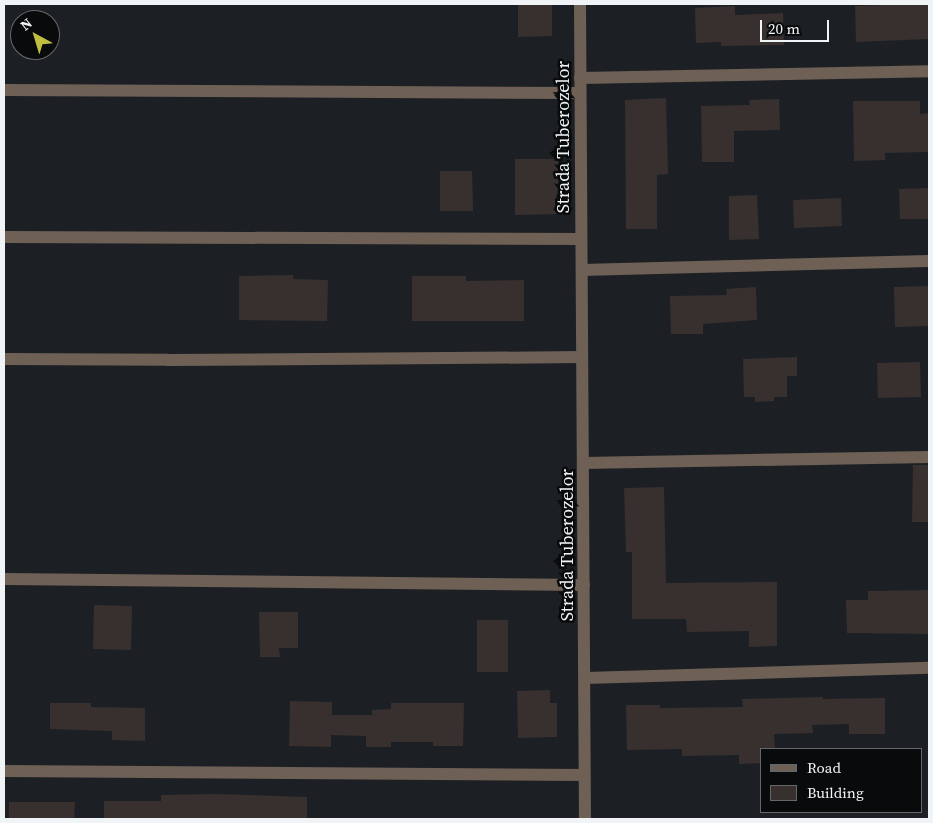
<!DOCTYPE html>
<html>
<head>
<meta charset="utf-8">
<style>
	body { margin:0 }
	#map { position:relative; width:933px; height:823px; overflow:hidden; background:#1c2024; font-family:"Source Serif 4",serif }
	div>[style] { position:absolute }
	.building>* { inset:0; background:#37302f }
	.minor>* { height:12px; margin:-6px; padding:0 6px; transform-origin:6px; border-radius:6px; background:#6e6055 }
	span { translate:-50% -50%; white-space:nowrap; text-align:center; line-height:1.15; -webkit-text-stroke:5px #080a0b; paint-order:stroke }
	.street-label { font-size:18px; color:#f1f4f7 }
	.frame { position:absolute; inset:0; border:5px solid #f1f4f7; pointer-events:none }
	.legend { position:absolute; left:760px; top:748px; width:162px; height:65px; box-sizing:border-box; background:#080a0b; border:1px solid #656869; margin:0; padding:6px 9px; list-style:none; font-size:15px; color:#f1f4f7 }
	.legend li { display:flex; align-items:center; gap:10px; height:25px }
	.legend b { width:25px; border:1px solid #656869 }
	.north { position:absolute; left:10px; top:10px; width:50px; height:50px; box-sizing:border-box; background:#080a0b; border:1px solid #656869; border-radius:50%; rotate:321deg; font-size:14px; font-weight:700; line-height:20px; text-align:center; color:#f1f4f7 }
	.north::after { content:''; display:block; margin:auto; width:18px; height:22px; background:#c0be41; clip-path:polygon(50% 0,100% 100%,50% 72%,0 100%) }
	.scale { position:absolute; left:760px; top:20px; width:69px; height:22px; box-sizing:border-box; border:2px solid #f1f4f7; border-top:0; padding-left:6px; font-size:15px; line-height:18px; white-space:nowrap; color:#f1f4f7; -webkit-text-stroke:4px #080a0b; paint-order:stroke }
</style>
</head>
<body>
<div id="map">
	<div class="building">
		<i style="clip-path:polygon(518px 4px,552px 4px,552px 36px,518px 37px)"></i>
		<i style="clip-path:polygon(912px 4px,929px 4px,929px 39px,856px 42px,855px 6px)"></i>
		<i style="clip-path:polygon(735px 6px,735px 15px,783px 13px,784px 45px,721px 46px,721px 42px,696px 43px,695px 8px)"></i>
		<i style="clip-path:polygon(666px 98px,668px 174px,657px 175px,657px 229px,626px 229px,625px 100px)"></i>
		<i style="clip-path:polygon(779px 99px,780px 130px,734px 131px,734px 162px,702px 162px,701px 106px,750px 105px,749px 100px)"></i>
		<i style="clip-path:polygon(853px 101px,920px 101px,920px 114px,929px 113px,929px 152px,885px 153px,885px 160px,854px 161px)"></i>
		<i style="clip-path:polygon(515px 159px,558px 159px,558px 214px,515px 215px)"></i>
		<i style="clip-path:polygon(440px 171px,472px 171px,473px 211px,440px 211px)"></i>
		<i style="clip-path:polygon(929px 188px,929px 219px,900px 219px,899px 189px)"></i>
		<i style="clip-path:polygon(757px 195px,759px 239px,729px 240px,729px 196px)"></i>
		<i style="clip-path:polygon(841px 198px,842px 226px,794px 228px,793px 200px)"></i>
		<i style="clip-path:polygon(293px 275px,293px 279px,328px 280px,327px 321px,239px 320px,239px 276px)"></i>
		<i style="clip-path:polygon(412px 276px,466px 276px,466px 281px,524px 280px,524px 321px,412px 321px)"></i>
		<i style="clip-path:polygon(929px 286px,929px 326px,895px 327px,894px 287px)"></i>
		<i style="clip-path:polygon(756px 287px,757px 320px,703px 324px,703px 334px,671px 334px,670px 296px,727px 295px,726px 289px)"></i>
		<i style="clip-path:polygon(797px 357px,797px 376px,787px 376px,787px 397px,774px 397px,774px 401px,755px 402px,755px 397px,744px 397px,743px 359px)"></i>
		<i style="clip-path:polygon(920px 362px,921px 397px,878px 398px,877px 363px)"></i>
		<i style="clip-path:polygon(913px 465px,929px 465px,929px 522px,912px 522px)"></i>
		<i style="clip-path:polygon(664px 487px,666px 583px,777px 582px,777px 646px,749px 647px,749px 631px,687px 632px,686px 619px,632px 619px,632px 552px,626px 552px,624px 488px)"></i>
		<i style="clip-path:polygon(929px 590px,929px 634px,847px 633px,846px 600px,868px 600px,868px 591px)"></i>
		<i style="clip-path:polygon(94px 605px,132px 606px,131px 650px,93px 649px)"></i>
		<i style="clip-path:polygon(259px 612px,298px 612px,298px 648px,279px 648px,280px 657px,260px 657px)"></i>
		<i style="clip-path:polygon(477px 620px,508px 620px,508px 672px,477px 672px)"></i>
		<i style="clip-path:polygon(550px 690px,550px 703px,557px 703px,557px 737px,518px 738px,517px 691px)"></i>
		<i style="clip-path:polygon(823px 697px,823px 699px,885px 698px,885px 734px,849px 734px,849px 724px,812px 725px,813px 733px,774px 734px,775px 749px,762px 749px,762px 763px,739px 764px,739px 755px,682px 756px,682px 749px,627px 750px,626px 705px,660px 705px,660px 708px,743px 707px,742px 699px)"></i>
		<i style="clip-path:polygon(290px 701px,332px 702px,332px 715px,372px 715px,372px 710px,391px 709px,391px 703px,464px 703px,463px 746px,433px 746px,433px 742px,391px 742px,391px 747px,366px 747px,366px 736px,331px 735px,331px 747px,289px 746px)"></i>
		<i style="clip-path:polygon(50px 703px,91px 703px,91px 707px,145px 708px,145px 741px,112px 740px,112px 731px,50px 729px)"></i>
		<i style="clip-path:polygon(214px 794px,307px 797px,307px 819px,104px 819px,104px 801px,161px 801px,161px 795px)"></i>
		<i style="clip-path:polygon(9px 802px,75px 802px,74px 819px,9px 819px)"></i>
	</div>
	<div class="minor">
		<i style="left:580px;top:4px;width:815px;rotate:89.65deg"></i>
		<i style="left:580px;top:78px;width:349px;rotate:-1.1deg"></i>
		<i style="left:4px;top:90px;width:576px;rotate:0.3deg"></i>
		<i style="left:4px;top:237px;width:577px;rotate:0.2deg"></i>
		<i style="left:582px;top:270px;width:347px;rotate:-1.5deg"></i>
		<i style="left:4px;top:359px;width:164px;rotate:0.3deg"></i>
		<i style="left:168px;top:360px;width:414px;rotate:-0.4deg"></i>
		<i style="left:583px;top:463px;width:346px;rotate:-1deg"></i>
		<i style="left:4px;top:579px;width:580px;rotate:0.59deg"></i>
		<i style="left:585px;top:678px;width:344px;rotate:-1.7deg"></i>
		<i style="left:4px;top:771px;width:580px;rotate:0.4deg"></i>
	</div>
	<div class="street-label">
		<span style="left:563px;top:137px;rotate:-90deg">Strada Tuberozelor</span>
		<span style="left:567px;top:545px;rotate:-90deg">Strada Tuberozelor</span>
	</div>
	<div class="frame"></div>
	<ul class="legend">
	<li><b style="height:6px;background:#6e6055"></b>Road</li>
	<li><b style="height:14px;background:#37302f"></b>Building</li>
	</ul>
	<div class="north">N</div>
	<div class="scale">20 m</div>
</div>
</body>
</html>
